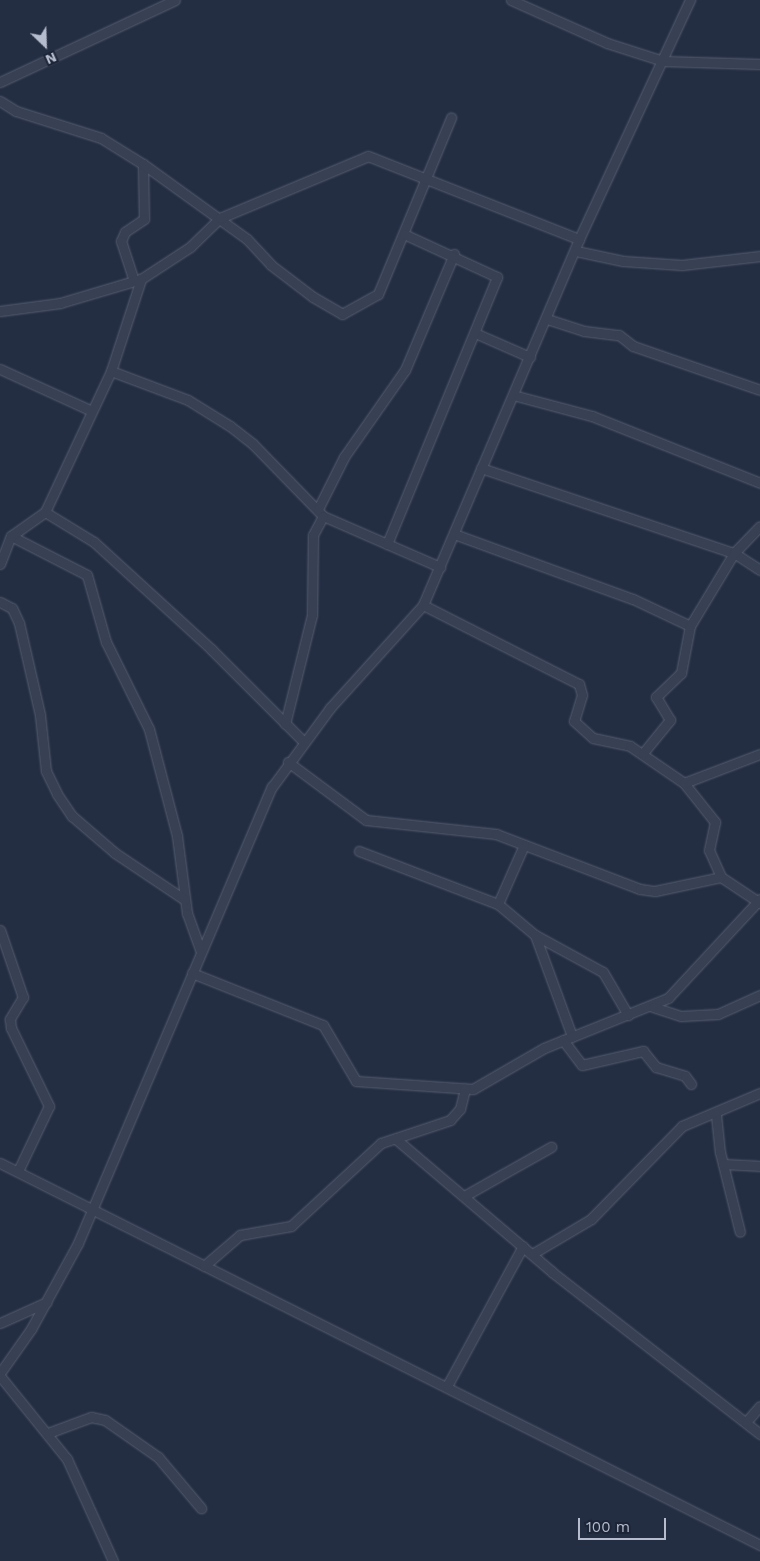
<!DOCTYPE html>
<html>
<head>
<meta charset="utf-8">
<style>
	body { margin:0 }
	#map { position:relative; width:760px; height:1561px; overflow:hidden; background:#242e43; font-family:"Work Sans",sans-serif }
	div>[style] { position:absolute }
	.roads { filter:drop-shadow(0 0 1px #565e70) drop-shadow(0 0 1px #565e70) }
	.minor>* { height:9px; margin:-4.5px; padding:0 4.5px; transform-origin:4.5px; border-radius:4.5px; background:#384053 }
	span { translate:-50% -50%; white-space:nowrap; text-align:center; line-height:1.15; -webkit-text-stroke:5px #1d2538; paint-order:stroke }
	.north { position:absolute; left:20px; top:20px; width:50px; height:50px; -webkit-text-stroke:4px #1d2538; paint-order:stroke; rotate:156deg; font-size:14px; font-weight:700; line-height:20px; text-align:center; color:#b5bccd }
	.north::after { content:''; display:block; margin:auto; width:18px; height:22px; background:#b5bccd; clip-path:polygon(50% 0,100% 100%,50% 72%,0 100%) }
	.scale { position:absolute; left:578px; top:1518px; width:88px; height:22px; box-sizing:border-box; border:2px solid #b5bccd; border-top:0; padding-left:6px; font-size:15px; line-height:18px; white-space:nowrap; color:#b5bccd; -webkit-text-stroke:4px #1d2538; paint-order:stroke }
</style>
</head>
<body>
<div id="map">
	<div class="roads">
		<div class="minor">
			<i style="left:511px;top:0;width:105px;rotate:24.1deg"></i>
			<i style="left:607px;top:43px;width:59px;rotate:17.8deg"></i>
			<i style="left:663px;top:61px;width:97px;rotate:1.8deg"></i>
			<i style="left:0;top:82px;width:193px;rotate:-25.1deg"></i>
			<i style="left:0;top:101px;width:19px;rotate:32deg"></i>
			<i style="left:16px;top:111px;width:89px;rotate:17.6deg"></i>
			<i style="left:101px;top:138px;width:49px;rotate:31.8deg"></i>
			<i style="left:143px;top:164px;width:55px;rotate:89deg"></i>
			<i style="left:144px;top:219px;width:23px;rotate:146deg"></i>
			<i style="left:125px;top:232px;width:10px;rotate:114deg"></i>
			<i style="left:121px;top:241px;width:42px;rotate:72deg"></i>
			<i style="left:143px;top:164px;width:128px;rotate:35.8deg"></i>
			<i style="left:247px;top:239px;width:35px;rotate:47deg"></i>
			<i style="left:271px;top:265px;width:53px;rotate:37.3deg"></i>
			<i style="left:313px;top:297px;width:34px;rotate:30deg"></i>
			<i style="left:342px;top:314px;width:41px;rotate:-29.1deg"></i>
			<i style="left:378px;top:294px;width:191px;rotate:-67.5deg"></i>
			<i style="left:576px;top:251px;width:48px;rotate:12deg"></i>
			<i style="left:623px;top:261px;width:59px;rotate:3.9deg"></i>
			<i style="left:682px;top:265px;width:79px;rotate:-6.6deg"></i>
			<i style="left:0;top:311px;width:61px;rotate:-7.6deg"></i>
			<i style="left:60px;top:303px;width:84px;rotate:-16.5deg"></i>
			<i style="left:141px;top:279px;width:59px;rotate:-33.1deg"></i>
			<i style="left:190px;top:247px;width:42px;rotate:-44deg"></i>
			<i style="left:220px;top:218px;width:160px;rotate:-22.7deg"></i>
			<i style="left:368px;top:156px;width:227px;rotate:21.5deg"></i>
			<i style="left:547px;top:319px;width:39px;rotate:18deg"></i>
			<i style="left:584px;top:331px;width:35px;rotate:7deg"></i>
			<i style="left:619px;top:335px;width:18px;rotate:38deg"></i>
			<i style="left:633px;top:346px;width:134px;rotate:19.1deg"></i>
			<i style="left:475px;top:333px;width:60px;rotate:23.6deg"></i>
			<i style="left:0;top:369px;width:99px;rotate:24.5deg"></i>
			<i style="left:111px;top:371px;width:82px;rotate:20.6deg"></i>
			<i style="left:188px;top:400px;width:49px;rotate:31.8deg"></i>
			<i style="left:230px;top:426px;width:29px;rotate:38deg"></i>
			<i style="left:253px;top:444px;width:100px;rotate:45.8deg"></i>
			<i style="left:323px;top:516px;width:128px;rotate:23.6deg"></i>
			<i style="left:513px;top:395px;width:82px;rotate:14.9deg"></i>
			<i style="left:592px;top:416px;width:181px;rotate:21.7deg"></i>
			<i style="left:481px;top:468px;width:267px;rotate:18.6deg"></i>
			<i style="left:734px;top:553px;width:31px;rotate:33deg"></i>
			<i style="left:318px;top:509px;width:58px;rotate:-63.4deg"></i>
			<i style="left:344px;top:457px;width:106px;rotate:-55deg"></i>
			<i style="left:405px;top:370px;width:126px;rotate:-67.1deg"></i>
			<i style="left:45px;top:512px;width:57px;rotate:31.5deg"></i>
			<i style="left:94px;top:542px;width:159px;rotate:42.4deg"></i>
			<i style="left:211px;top:649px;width:132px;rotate:45deg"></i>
			<i style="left:454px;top:534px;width:190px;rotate:20deg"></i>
			<i style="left:633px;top:599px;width:63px;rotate:25.3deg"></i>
			<i style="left:11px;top:536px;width:85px;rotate:27.2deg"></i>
			<i style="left:87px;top:575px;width:70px;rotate:74.2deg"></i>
			<i style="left:106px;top:642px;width:97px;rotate:63.7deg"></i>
			<i style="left:149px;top:729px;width:111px;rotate:75.3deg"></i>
			<i style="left:177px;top:836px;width:78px;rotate:82.6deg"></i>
			<i style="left:187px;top:913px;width:41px;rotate:70.3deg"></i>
			<i style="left:387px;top:544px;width:289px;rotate:-67.6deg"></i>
			<i style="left:497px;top:277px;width:102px;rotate:-155.2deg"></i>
			<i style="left:0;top:564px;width:30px;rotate:-69deg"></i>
			<i style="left:11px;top:536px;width:42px;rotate:-35.2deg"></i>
			<i style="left:45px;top:512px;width:156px;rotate:-64.9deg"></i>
			<i style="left:111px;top:371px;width:97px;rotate:-71.9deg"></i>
			<i style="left:0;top:602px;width:13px;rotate:27deg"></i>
			<i style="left:12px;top:608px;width:17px;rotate:65deg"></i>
			<i style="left:19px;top:623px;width:94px;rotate:77.1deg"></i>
			<i style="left:40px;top:715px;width:56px;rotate:83.9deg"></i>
			<i style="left:46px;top:771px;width:25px;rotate:64deg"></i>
			<i style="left:57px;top:794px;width:27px;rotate:56deg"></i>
			<i style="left:72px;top:816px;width:57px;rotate:40.7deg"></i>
			<i style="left:115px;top:853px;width:84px;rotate:33.9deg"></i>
			<i style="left:423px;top:605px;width:175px;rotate:26.9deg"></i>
			<i style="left:579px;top:684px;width:11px;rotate:75deg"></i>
			<i style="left:582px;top:695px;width:27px;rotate:107deg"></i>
			<i style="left:574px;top:721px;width:25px;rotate:42deg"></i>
			<i style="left:593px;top:738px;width:38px;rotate:12deg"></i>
			<i style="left:630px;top:746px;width:65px;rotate:34.4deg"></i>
			<i style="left:684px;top:783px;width:50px;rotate:51.5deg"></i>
			<i style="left:715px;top:822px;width:29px;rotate:102deg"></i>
			<i style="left:709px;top:850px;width:30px;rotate:66deg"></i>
			<i style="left:721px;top:877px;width:47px;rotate:33.7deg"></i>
			<i style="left:285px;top:724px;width:112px;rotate:-76.1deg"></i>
			<i style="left:312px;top:615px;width:80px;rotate:-89.3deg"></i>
			<i style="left:313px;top:535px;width:21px;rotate:-62deg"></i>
			<i style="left:643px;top:753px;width:43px;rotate:-50.7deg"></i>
			<i style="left:670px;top:720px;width:27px;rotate:-121deg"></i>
			<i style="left:656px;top:697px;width:35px;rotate:-44deg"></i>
			<i style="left:681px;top:673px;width:48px;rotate:-79.2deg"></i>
			<i style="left:690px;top:626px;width:85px;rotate:-58.9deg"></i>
			<i style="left:734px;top:553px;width:37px;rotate:-46deg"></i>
			<i style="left:288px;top:762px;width:97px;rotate:36.6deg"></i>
			<i style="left:366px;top:820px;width:131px;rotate:6.1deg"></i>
			<i style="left:496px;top:834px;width:154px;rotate:20.9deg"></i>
			<i style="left:640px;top:889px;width:15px;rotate:8deg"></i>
			<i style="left:655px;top:891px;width:67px;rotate:-12deg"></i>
			<i style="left:684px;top:783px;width:81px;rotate:-20.9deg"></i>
			<i style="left:524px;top:845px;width:64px;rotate:113.8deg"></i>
			<i style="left:498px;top:904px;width:48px;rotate:40deg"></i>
			<i style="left:535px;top:935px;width:77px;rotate:28.6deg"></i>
			<i style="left:603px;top:972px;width:50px;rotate:59.8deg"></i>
			<i style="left:359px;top:851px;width:149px;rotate:20.9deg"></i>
			<i style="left:0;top:930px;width:71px;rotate:71.1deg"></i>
			<i style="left:23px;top:997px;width:26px;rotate:121deg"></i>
			<i style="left:10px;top:1019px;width:9px;rotate:84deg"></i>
			<i style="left:11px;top:1028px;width:87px;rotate:64deg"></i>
			<i style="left:49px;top:1106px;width:72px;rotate:115.5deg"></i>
			<i style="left:535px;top:935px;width:108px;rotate:69.9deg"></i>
			<i style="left:192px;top:973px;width:141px;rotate:21.7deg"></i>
			<i style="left:323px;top:1025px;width:65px;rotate:59.5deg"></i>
			<i style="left:356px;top:1081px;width:117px;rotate:3.9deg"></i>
			<i style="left:473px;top:1089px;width:82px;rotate:-30deg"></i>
			<i style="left:544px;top:1048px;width:134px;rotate:-22deg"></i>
			<i style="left:668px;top:998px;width:135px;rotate:-47.1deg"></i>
			<i style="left:653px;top:1007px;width:29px;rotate:18deg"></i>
			<i style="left:681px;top:1016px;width:37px;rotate:-3deg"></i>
			<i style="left:718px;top:1014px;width:46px;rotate:-24.3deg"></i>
			<i style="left:563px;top:1040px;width:31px;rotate:53deg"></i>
			<i style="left:582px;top:1065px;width:63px;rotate:-12.9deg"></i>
			<i style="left:643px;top:1051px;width:21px;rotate:51deg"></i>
			<i style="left:656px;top:1067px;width:30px;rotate:17deg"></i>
			<i style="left:685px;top:1076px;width:10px;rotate:53deg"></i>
			<i style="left:716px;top:1115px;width:37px;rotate:84deg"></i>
			<i style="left:720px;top:1152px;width:82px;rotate:76deg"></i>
			<i style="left:396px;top:1139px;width:205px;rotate:40.4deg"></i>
			<i style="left:552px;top:1272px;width:264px;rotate:37.9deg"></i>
			<i style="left:0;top:1163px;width:851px;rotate:26.69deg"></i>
			<i style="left:723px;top:1164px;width:37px;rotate:3deg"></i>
			<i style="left:466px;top:1195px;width:98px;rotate:-29.5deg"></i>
			<i style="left:532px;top:1254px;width:69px;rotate:-30.7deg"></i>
			<i style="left:591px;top:1219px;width:130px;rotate:-45.6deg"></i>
			<i style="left:682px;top:1126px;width:85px;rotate:-22.9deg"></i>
			<i style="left:204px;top:1266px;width:48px;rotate:-40.7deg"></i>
			<i style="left:240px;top:1235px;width:52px;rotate:-10deg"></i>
			<i style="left:291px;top:1226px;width:122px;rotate:-42.7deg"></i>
			<i style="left:381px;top:1143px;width:73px;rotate:-18.4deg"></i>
			<i style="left:450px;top:1120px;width:15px;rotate:-48deg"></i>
			<i style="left:460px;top:1109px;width:21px;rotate:-76deg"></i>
			<i style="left:0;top:1323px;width:51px;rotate:-24.1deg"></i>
			<i style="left:0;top:1373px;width:54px;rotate:-54.8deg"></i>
			<i style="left:31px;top:1329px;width:98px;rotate:-61.3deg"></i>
			<i style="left:78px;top:1243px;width:496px;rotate:-67deg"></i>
			<i style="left:272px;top:787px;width:98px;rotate:-53.7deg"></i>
			<i style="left:330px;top:708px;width:139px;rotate:-47.9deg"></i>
			<i style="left:423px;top:605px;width:398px;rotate:-66.9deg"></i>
			<i style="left:579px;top:239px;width:264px;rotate:-65.1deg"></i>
			<i style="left:0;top:1376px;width:107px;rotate:51.1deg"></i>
			<i style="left:67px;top:1459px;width:112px;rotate:65.7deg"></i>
			<i style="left:447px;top:1386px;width:159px;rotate:-61.5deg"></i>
			<i style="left:746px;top:1422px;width:21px;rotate:-49deg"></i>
			<i style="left:48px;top:1433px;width:46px;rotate:-20.4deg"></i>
			<i style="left:91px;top:1417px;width:14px;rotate:12deg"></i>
			<i style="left:105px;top:1420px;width:65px;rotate:34.9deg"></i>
			<i style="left:158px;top:1457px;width:67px;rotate:49.9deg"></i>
		</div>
	</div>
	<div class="north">N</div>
	<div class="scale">100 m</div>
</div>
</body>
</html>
